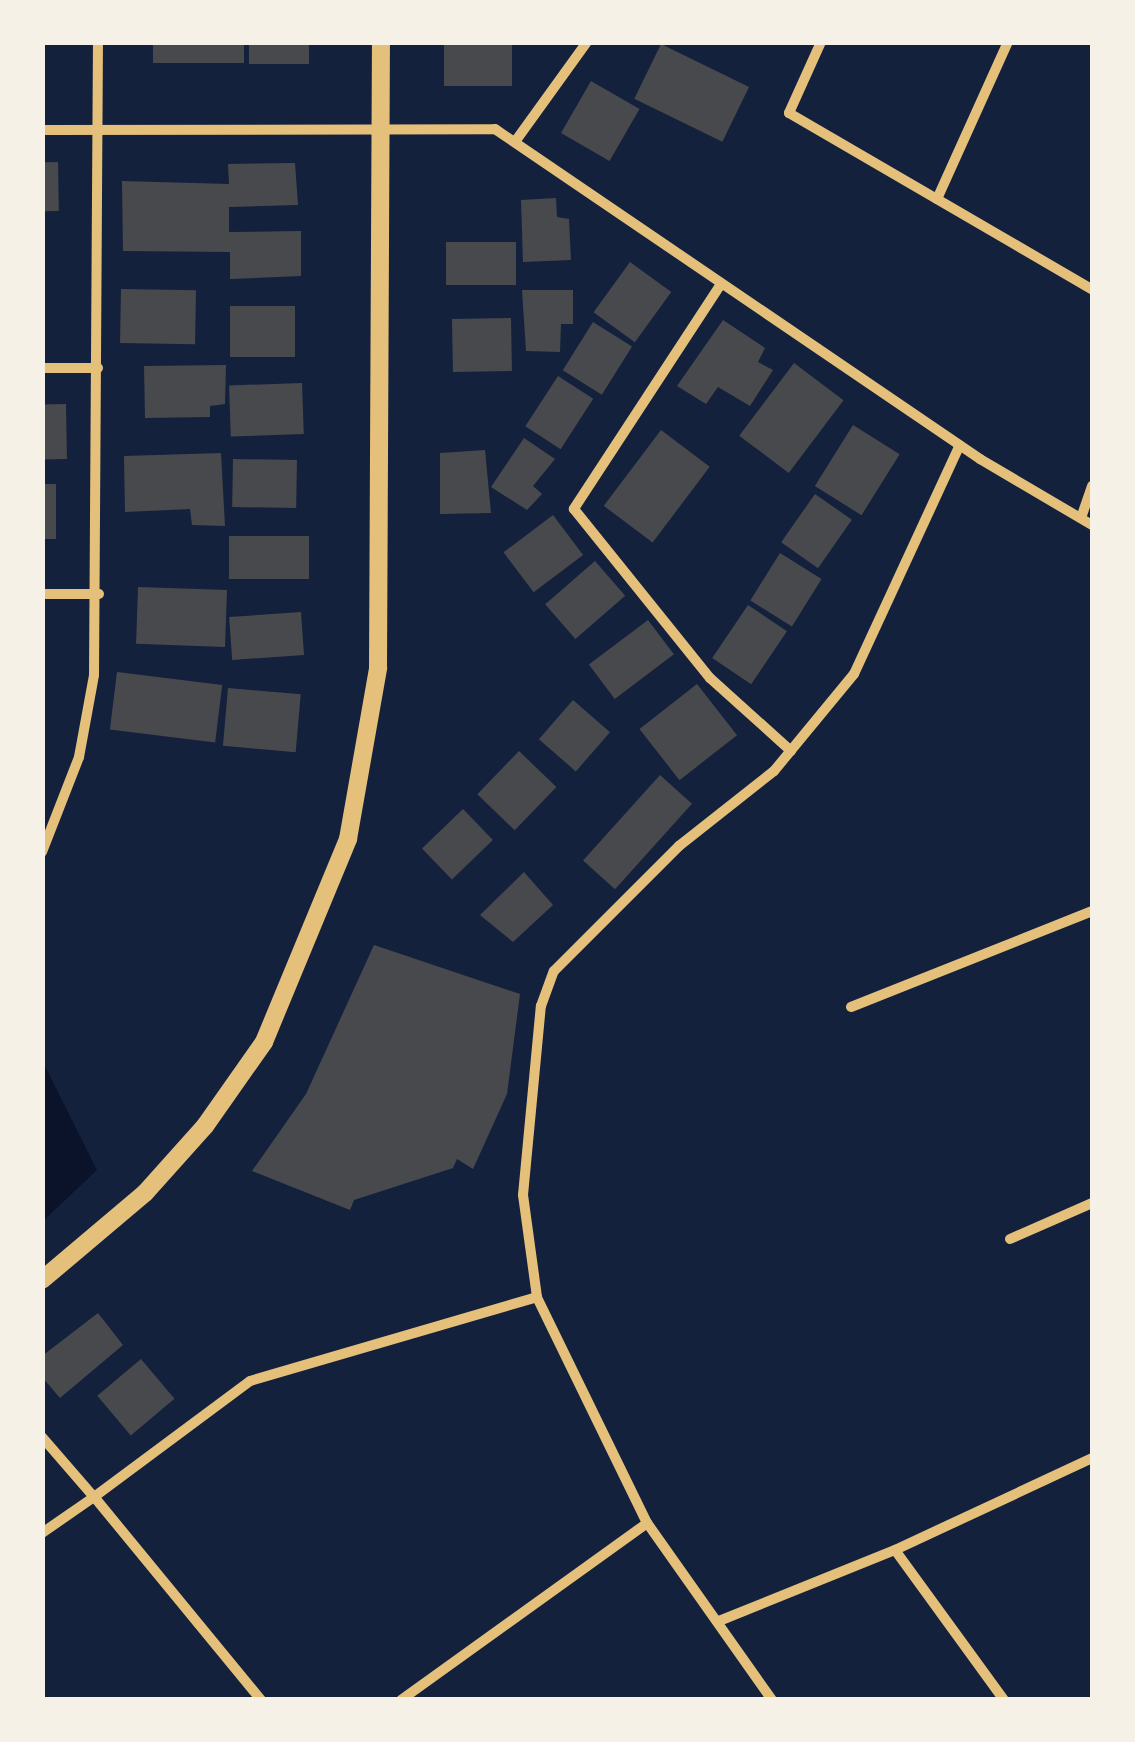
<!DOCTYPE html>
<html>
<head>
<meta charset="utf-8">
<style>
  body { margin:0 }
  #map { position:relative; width:1135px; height:1742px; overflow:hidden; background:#14213d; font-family:Helvetica,sans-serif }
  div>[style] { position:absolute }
  .water>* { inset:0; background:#0b132b }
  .building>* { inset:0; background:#48494c; transform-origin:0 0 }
  .minor>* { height:10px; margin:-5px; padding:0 5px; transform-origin:5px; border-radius:5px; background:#e5c07b }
  .tertiary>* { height:18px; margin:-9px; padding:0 9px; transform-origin:9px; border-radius:9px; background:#e5c07b }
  span { translate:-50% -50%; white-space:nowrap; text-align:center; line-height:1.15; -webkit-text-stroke:10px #f6f1e7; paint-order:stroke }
  .frame { position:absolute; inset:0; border:45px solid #f6f1e7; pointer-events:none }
</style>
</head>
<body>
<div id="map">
  <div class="water">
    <i style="clip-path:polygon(42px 1060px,97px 1170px,43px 1221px,42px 1221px)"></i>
  </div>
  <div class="building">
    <i style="left:153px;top:42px;width:91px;height:21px"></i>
    <i style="left:249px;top:42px;width:60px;height:22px"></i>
    <i style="left:444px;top:42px;width:68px;height:44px"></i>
    <i style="left:661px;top:44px;width:98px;height:61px;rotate:26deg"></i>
    <i style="left:591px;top:81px;width:56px;height:60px;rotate:30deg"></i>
    <i style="left:58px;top:162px;width:49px;height:16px;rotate:89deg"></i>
    <i style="clip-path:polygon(295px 163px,298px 205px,229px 207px,229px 232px,301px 231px,301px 276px,230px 279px,230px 252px,123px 251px,122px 181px,229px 184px,228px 164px)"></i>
    <i style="clip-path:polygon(556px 198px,557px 217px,569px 219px,571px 260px,523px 262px,521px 200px)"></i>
    <i style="left:516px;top:242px;width:43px;height:70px;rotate:90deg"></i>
    <i style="left:630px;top:262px;width:51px;height:62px;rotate:36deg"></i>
    <i style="left:121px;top:289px;width:75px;height:54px;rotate:1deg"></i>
    <i style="clip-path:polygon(522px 290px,573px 290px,573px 324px,561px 324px,560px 352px,526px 351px)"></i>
    <i style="left:295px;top:306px;width:51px;height:65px;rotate:90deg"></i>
    <i style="left:511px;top:318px;width:53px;height:59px;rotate:89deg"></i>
    <i style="clip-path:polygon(723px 320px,765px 348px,758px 362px,773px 370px,750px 406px,718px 387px,706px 404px,677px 386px)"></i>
    <i style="left:593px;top:322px;width:46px;height:57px;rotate:32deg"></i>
    <i style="left:794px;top:363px;width:62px;height:91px;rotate:37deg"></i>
    <i style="clip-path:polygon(226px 365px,225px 404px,210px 406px,210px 417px,145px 418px,144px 366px)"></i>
    <i style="left:558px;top:376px;width:42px;height:60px;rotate:33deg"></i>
    <i style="left:302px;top:383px;width:51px;height:73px;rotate:88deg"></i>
    <i style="left:66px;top:404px;width:55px;height:24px;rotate:89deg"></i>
    <i style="left:853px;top:425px;width:55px;height:72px;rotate:32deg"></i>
    <i style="left:661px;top:430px;width:61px;height:95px;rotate:37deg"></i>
    <i style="clip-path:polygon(524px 438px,555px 459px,533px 486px,542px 494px,527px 510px,491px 487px)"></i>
    <i style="clip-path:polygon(485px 450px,491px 513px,440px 514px,440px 453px)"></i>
    <i style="clip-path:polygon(221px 453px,225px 526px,192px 525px,190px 509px,125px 512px,124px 456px)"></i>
    <i style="left:233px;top:459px;width:64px;height:48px;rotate:1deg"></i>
    <i style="left:42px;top:484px;width:14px;height:55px"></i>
    <i style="left:815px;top:494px;width:45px;height:59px;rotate:35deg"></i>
    <i style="left:553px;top:515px;width:50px;height:62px;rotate:53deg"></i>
    <i style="left:309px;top:536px;width:43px;height:80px;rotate:90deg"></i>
    <i style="left:780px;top:553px;width:49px;height:56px;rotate:32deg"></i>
    <i style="left:595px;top:561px;width:46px;height:66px;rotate:49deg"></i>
    <i style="left:227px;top:590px;width:57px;height:89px;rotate:92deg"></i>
    <i style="left:748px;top:605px;width:47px;height:64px;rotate:34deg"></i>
    <i style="left:301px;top:612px;width:43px;height:72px;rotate:86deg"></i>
    <i style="left:648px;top:620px;width:43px;height:74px;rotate:53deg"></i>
    <i style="left:117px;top:672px;width:106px;height:58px;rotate:7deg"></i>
    <i style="left:697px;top:684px;width:65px;height:73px;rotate:52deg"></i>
    <i style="left:228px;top:688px;width:73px;height:58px;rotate:5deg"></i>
    <i style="left:573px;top:700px;width:49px;height:52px;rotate:41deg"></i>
    <i style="left:519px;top:751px;width:52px;height:60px;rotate:44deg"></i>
    <i style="left:660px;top:775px;width:43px;height:115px;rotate:42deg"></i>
    <i style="left:463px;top:809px;width:43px;height:57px;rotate:46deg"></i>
    <i style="clip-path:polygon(524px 872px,553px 905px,513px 942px,480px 915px)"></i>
    <i style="clip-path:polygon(374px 945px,520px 994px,507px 1094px,473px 1169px,457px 1159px,453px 1168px,354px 1200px,350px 1210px,252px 1171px,306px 1094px)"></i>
    <i style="clip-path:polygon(98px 1313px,123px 1345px,60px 1398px,42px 1377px,42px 1356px)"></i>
    <i style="left:141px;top:1359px;width:52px;height:57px;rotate:50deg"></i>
  </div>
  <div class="minor">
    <i style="left:821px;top:42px;width:78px;rotate:114.3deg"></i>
    <i style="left:789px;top:113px;width:350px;rotate:30.2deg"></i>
    <i style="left:42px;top:130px;width:453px;rotate:-0.1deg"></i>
    <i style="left:495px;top:129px;width:587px;rotate:34.23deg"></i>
    <i style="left:980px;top:459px;width:130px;rotate:30.5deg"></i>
    <i style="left:517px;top:139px;width:120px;rotate:-54.2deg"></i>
    <i style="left:937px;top:199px;width:172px;rotate:-65.7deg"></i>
    <i style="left:721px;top:284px;width:269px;rotate:123.2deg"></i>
    <i style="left:574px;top:509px;width:217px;rotate:51.2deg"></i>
    <i style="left:710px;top:678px;width:109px;rotate:42deg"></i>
    <i style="left:42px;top:368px;width:56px"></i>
    <i style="left:1081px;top:518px;width:34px;rotate:-71deg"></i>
    <i style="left:42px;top:594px;width:57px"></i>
    <i style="left:42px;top:852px;width:102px;rotate:-68.7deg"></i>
    <i style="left:79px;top:757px;width:83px;rotate:-79.6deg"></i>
    <i style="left:94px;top:675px;width:633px;rotate:-89.64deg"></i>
    <i style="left:851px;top:1007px;width:259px;rotate:-21.7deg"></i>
    <i style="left:1010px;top:1239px;width:90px;rotate:-23.7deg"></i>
    <i style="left:42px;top:1437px;width:79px;rotate:49.1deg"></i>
    <i style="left:94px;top:1497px;width:63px;rotate:145.3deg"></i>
    <i style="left:719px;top:1621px;width:190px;rotate:-22deg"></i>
    <i style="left:261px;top:1700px;width:263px;rotate:-129.4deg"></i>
    <i style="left:94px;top:1497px;width:194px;rotate:-36.6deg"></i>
    <i style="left:250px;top:1381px;width:299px;rotate:-16.3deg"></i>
    <i style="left:401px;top:1700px;width:303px;rotate:-35.7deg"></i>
    <i style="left:772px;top:1700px;width:217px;rotate:-125.2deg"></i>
    <i style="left:647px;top:1523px;width:251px;rotate:-116deg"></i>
    <i style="left:537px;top:1297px;width:103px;rotate:-97.8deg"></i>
    <i style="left:523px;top:1195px;width:190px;rotate:-84.6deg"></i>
    <i style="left:541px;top:1006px;width:37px;rotate:-70deg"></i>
    <i style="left:554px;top:971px;width:177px;rotate:-45deg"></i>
    <i style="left:679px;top:846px;width:121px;rotate:-38.3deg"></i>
    <i style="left:774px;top:771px;width:126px;rotate:-50.5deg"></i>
    <i style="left:854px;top:674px;width:252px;rotate:-65.2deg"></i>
    <i style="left:1004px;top:1700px;width:185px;rotate:-126deg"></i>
    <i style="left:895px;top:1550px;width:217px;rotate:-25deg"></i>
  </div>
  <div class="tertiary">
    <i style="left:42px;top:1280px;width:135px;rotate:-40.2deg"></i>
    <i style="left:145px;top:1193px;width:90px;rotate:-48.2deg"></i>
    <i style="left:205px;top:1126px;width:103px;rotate:-54.9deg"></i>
    <i style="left:264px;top:1042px;width:220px;rotate:-67.5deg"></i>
    <i style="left:348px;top:839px;width:174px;rotate:-80deg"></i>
    <i style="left:378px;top:668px;width:626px;rotate:-89.73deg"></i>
  </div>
  <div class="frame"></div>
</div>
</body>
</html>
